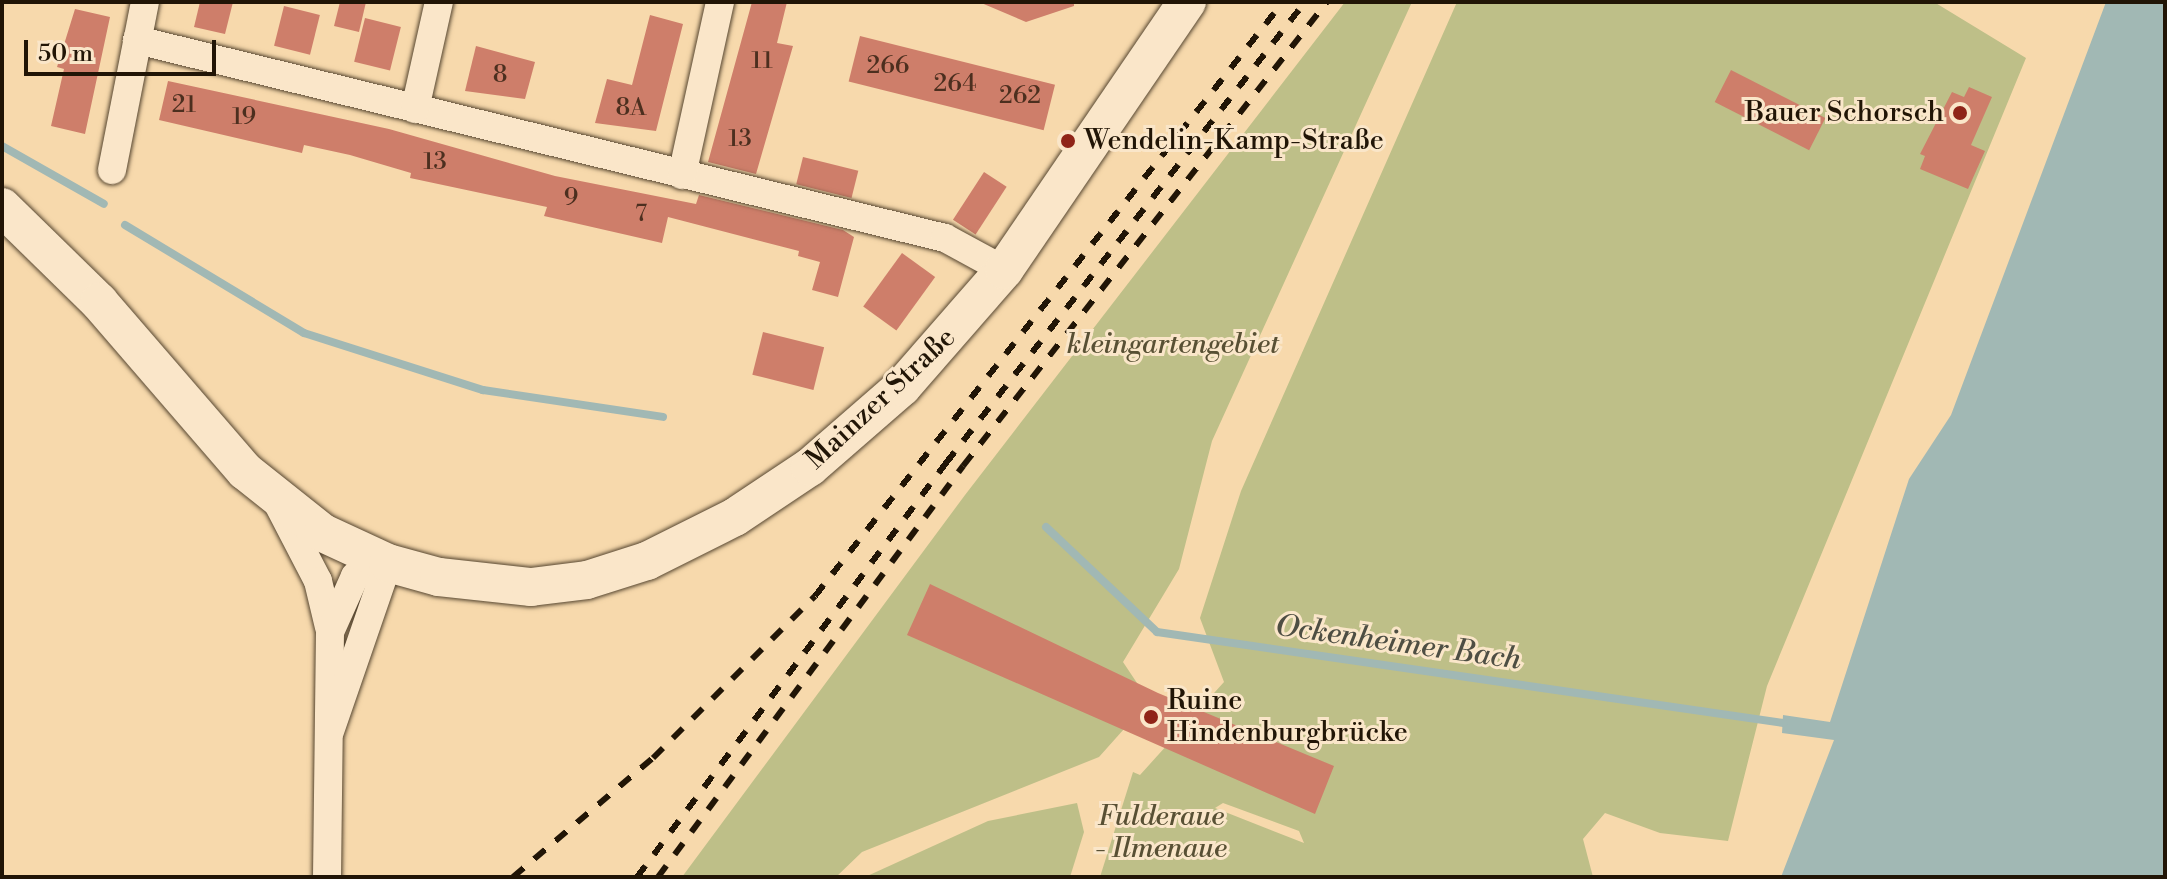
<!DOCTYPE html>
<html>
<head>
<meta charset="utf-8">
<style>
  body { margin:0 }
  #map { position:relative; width:2167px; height:879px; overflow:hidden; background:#f7d9ac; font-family:"Libre Bodoni",serif }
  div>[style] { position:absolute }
  .green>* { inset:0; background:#bebf88 }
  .water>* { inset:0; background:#a1b8b4 }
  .stream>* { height:8px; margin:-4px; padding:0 4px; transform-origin:4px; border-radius:4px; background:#a1b8b4 }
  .building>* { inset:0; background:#ce7e6a; transform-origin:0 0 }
  .roads { filter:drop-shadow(0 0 2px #564630) drop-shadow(0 0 2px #564630) }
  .street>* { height:28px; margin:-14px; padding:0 14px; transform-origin:14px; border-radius:14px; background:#fae6c9 }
  .secondary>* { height:38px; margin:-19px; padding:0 19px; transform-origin:19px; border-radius:19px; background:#fae6c9 }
  .rail>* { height:6px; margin-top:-3px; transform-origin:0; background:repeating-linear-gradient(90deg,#211506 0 14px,transparent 0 28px) }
  .dots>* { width:22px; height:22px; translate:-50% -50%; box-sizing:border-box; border:4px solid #fae6c9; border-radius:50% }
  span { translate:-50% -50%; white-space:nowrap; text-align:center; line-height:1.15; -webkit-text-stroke:6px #fae6c9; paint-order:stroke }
  .number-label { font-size:24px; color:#4c2f1f }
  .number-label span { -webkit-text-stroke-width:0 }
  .poi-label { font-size:28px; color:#211506 }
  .right { translate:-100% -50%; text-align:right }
  .left { translate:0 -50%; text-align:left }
  .park-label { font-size:28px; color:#585034; font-style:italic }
  .street-label { font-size:28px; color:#211506 }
  .water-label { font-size:30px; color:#4e4e43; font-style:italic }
  .frame { position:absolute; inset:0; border:4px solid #211506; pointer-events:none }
  .scale { position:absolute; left:24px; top:40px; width:192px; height:36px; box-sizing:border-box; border:4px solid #211506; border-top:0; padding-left:10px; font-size:24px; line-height:28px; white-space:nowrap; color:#211506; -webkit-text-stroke:6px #fae6c9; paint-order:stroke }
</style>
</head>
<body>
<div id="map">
  <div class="green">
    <i style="clip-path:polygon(1345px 2px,1412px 2px,1212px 441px,1179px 569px,1123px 662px,1149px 701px,1099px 757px,862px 852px,836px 877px,682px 877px,965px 495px)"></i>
    <i style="clip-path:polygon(evenodd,1457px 2px,1934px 2px,2026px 58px,1767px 686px,1728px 841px,1660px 833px,1605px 813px,1583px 839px,1593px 877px,1100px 877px,1133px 772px,1140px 775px,1224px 682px,1200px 618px,1241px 491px,1457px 2px,1223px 803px,1299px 831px,1304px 843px,1215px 808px,1223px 803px)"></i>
    <i style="clip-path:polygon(1077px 803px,1084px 832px,1070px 877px,865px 877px,988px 821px)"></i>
  </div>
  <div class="water">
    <i style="clip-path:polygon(2106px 2px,2165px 2px,2165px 877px,1781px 877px,1834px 740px,1782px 733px,1783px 715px,1830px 722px,1909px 479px,1951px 415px)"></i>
  </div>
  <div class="stream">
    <i style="left:2px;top:146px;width:117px;rotate:29.6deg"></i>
    <i style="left:125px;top:225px;width:209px;rotate:31.1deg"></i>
    <i style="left:304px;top:333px;width:188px;rotate:17.7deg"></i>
    <i style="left:483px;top:390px;width:182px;rotate:8.5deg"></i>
    <i style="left:1046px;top:527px;width:153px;rotate:43.4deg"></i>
    <i style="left:1157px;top:632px;width:633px;rotate:8.27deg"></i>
  </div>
  <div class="building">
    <i style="clip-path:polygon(200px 2px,233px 2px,225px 34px,194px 27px)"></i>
    <i style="clip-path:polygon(340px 2px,366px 2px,359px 32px,334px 26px)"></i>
    <i style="clip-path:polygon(752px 2px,787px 2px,777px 43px,793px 46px,756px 174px,708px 162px)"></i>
    <i style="clip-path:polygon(979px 2px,1074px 2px,1074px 6px,1026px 22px)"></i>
    <i style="left:284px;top:6px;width:37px;height:41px;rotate:14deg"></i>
    <i style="clip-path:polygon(75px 9px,110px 17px,85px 134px,51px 126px,64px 69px,57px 67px)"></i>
    <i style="clip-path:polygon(650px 15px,683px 24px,656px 131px,595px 123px,607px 79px,632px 85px)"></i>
    <i style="left:365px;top:18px;width:37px;height:45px;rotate:14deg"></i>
    <i style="left:860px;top:36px;width:201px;height:47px;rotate:14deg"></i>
    <i style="clip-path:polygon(476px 46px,535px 62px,525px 99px,465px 91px)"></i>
    <i style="left:1731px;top:70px;width:106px;height:36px;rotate:27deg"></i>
    <i style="clip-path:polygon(168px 81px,389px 129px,555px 176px,696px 204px,699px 195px,843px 230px,854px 237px,838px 297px,812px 290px,820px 262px,798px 256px,799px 251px,668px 217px,662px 243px,544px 216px,547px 207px,410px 178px,411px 173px,350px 155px,304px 145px,302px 153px,159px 120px)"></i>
    <i style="clip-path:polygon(1969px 87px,1992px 97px,1971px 145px,1985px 151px,1968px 189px,1920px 169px,1925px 156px,1920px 154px,1952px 92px,1964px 97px)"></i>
    <i style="left:803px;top:157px;width:57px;height:28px;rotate:14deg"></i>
    <i style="left:984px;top:172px;width:27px;height:57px;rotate:33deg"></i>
    <i style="left:902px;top:253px;width:41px;height:66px;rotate:36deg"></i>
    <i style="left:763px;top:332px;width:63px;height:44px;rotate:14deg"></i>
    <i style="clip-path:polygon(930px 584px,1158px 693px,1334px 766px,1315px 814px,907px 635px)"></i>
  </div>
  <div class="roads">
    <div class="street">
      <i style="left:137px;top:40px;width:832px;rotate:13.77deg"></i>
      <i style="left:945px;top:238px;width:67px;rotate:28.5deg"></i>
      <i style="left:415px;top:109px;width:110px;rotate:-77.4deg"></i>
      <i style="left:112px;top:170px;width:171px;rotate:-78.9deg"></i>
      <i style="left:682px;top:175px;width:177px;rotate:-77.6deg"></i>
      <i style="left:276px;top:500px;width:91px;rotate:62.6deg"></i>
      <i style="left:318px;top:581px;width:47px;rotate:76.6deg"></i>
      <i style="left:327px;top:877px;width:245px;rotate:-89.3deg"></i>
      <i style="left:330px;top:632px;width:61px;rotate:-65.9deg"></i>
      <i style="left:355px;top:576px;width:35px;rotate:-22deg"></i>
      <i style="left:388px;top:563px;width:178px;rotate:109deg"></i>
    </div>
    <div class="secondary">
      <i style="left:2px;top:207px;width:136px;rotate:44.4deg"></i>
      <i style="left:99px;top:302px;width:223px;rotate:49.2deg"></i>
      <i style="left:245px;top:471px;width:100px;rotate:38.5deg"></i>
      <i style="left:323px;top:533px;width:72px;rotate:24.8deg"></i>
      <i style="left:388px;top:563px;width:53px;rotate:15.4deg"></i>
      <i style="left:439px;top:577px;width:93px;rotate:6.2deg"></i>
      <i style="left:531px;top:587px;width:56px;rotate:-7.1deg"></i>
      <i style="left:587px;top:580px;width:63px;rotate:-17.6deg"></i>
      <i style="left:647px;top:561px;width:98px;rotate:-26.6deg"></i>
      <i style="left:735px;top:517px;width:90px;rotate:-33.7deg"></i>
      <i style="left:810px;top:467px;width:122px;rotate:-41deg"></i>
      <i style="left:902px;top:387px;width:155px;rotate:-48.9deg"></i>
      <i style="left:1004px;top:270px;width:325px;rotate:-55.7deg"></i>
    </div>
  </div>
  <div class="rail">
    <i style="left:513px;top:877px;width:184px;rotate:-40.4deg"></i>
    <i style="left:653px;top:758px;width:229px;rotate:-45deg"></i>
    <i style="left:815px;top:596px;width:756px;rotate:-51.77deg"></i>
    <i style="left:637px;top:877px;width:517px;rotate:-53.26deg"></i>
    <i style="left:946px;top:463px;width:584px;rotate:-52.09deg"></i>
    <i style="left:658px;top:877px;width:512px;rotate:-53.42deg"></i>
    <i style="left:963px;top:466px;width:590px;rotate:-51.89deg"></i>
  </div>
  <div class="dots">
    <i style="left:1960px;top:113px;background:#8f2418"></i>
    <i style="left:1068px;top:141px;background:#8f2418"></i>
    <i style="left:1151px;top:717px;background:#8f2418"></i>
  </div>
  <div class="number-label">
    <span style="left:762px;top:62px">11</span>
    <span style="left:888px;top:67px">266</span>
    <span style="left:500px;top:76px">8</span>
    <span style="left:955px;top:85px">264</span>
    <span style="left:1020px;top:97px">262</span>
    <span style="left:184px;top:106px">21</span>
    <span style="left:631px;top:109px">8A</span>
    <span style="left:244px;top:118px">19</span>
    <span style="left:740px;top:140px">13</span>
    <span style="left:435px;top:163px">13</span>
    <span style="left:571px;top:199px">9</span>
    <span style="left:641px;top:215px">7</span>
  </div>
  <div class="poi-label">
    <span class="right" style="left:1944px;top:113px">Bauer Schorsch</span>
    <span class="left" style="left:1084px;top:141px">Wendelin-Kamp-Straße</span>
    <span class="left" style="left:1167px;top:717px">Ruine<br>Hindenburgbrücke</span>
  </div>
  <div class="park-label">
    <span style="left:1173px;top:345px">kleingartengebiet</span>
    <span style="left:1161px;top:833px">Fulderaue<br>- Ilmenaue</span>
  </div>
  <div class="street-label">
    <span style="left:881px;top:399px;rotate:-43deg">Mainzer Straße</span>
  </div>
  <div class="water-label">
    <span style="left:1398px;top:643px;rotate:8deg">Ockenheimer Bach</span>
  </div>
  <div class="frame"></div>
  <div class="scale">50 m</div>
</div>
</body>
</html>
